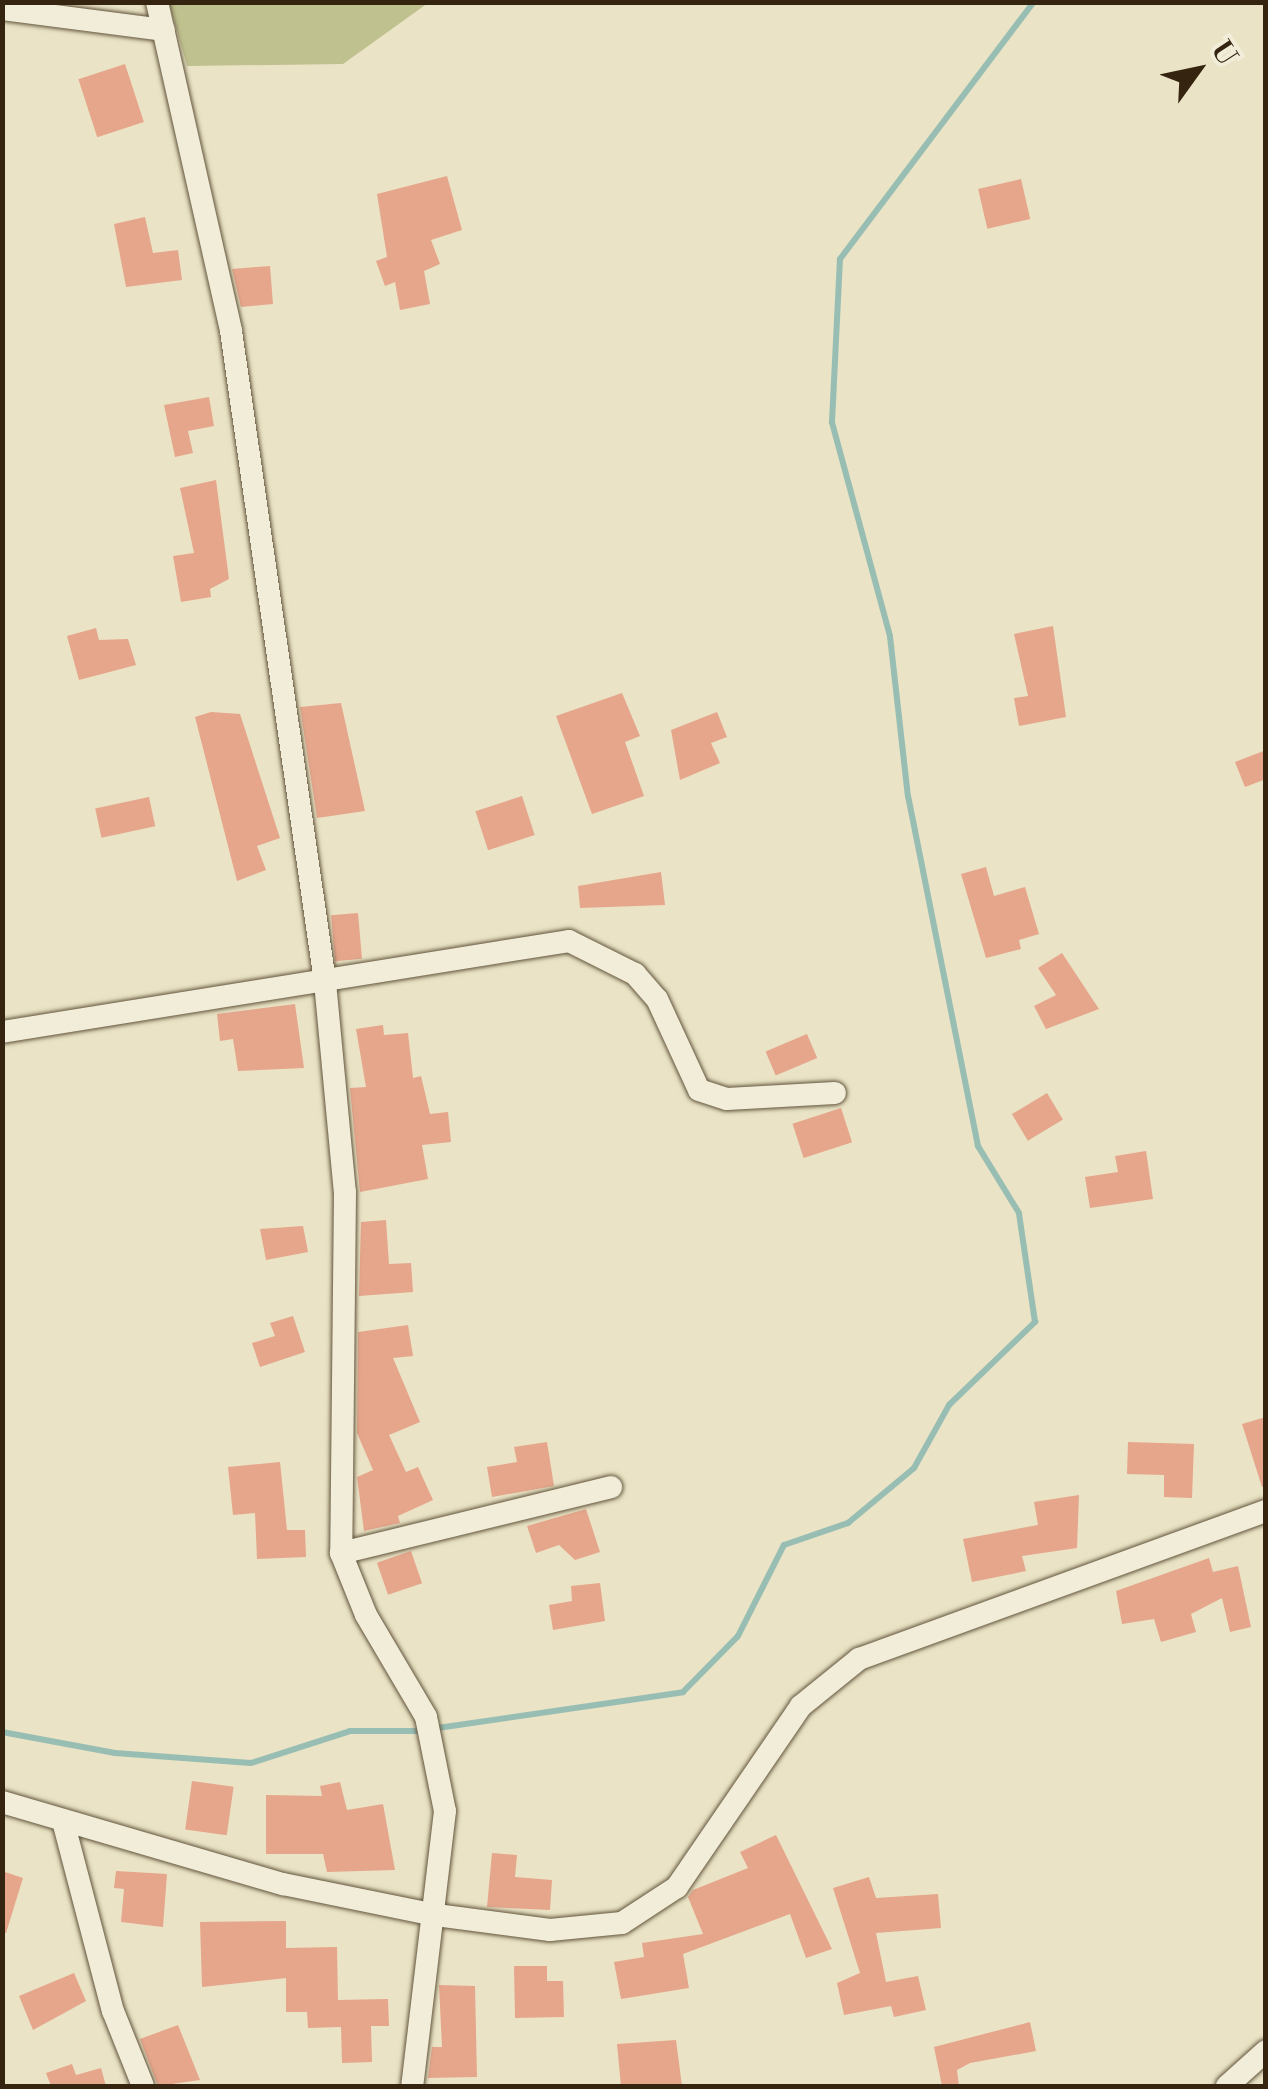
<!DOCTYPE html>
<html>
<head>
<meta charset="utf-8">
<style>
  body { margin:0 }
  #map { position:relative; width:1268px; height:2089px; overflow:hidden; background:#eae3c5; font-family:"Libre Bodoni",serif }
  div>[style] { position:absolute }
  .green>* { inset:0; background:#bfc18f }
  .stream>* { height:6px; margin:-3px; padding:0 3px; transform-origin:3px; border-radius:3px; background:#98beb4 }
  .building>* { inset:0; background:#e6a68c; transform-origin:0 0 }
  .roads { filter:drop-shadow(0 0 2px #62543c) drop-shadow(0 0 2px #62543c) }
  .minor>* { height:22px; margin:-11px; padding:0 11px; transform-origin:11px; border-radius:11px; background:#f1edd9 }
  span { translate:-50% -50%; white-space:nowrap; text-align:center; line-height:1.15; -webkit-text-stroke:8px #f1edd9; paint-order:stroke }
  .frame { position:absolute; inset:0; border:5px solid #35240f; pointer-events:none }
  .north { position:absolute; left:1148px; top:20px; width:100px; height:100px; -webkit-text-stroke:8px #f1edd9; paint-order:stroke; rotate:57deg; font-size:28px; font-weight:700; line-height:40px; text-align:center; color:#35240f }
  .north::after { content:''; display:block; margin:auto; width:35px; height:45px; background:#35240f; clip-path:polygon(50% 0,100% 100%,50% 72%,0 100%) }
</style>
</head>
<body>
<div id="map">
  <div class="green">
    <i style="clip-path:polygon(169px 3px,169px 2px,428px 3px,343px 64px,187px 66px)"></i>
  </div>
  <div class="stream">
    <i style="left:2px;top:1732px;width:115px;rotate:10.5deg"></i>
    <i style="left:115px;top:1753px;width:136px;rotate:4.2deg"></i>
    <i style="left:251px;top:1763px;width:104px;rotate:-17.9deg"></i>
    <i style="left:350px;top:1731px;width:67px"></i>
    <i style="left:417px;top:1731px;width:269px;rotate:-8.3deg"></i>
    <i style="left:683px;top:1692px;width:78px;rotate:-45.5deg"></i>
    <i style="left:738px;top:1636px;width:102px;rotate:-63.2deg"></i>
    <i style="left:784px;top:1545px;width:68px;rotate:-19deg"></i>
    <i style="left:848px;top:1523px;width:86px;rotate:-39.8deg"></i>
    <i style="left:914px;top:1468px;width:72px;rotate:-60.9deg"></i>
    <i style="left:949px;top:1405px;width:120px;rotate:-44deg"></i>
    <i style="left:1035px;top:1322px;width:110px;rotate:-98.4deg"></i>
    <i style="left:1019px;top:1213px;width:79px;rotate:-121.5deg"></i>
    <i style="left:978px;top:1146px;width:356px;rotate:-101.3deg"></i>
    <i style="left:908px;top:797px;width:162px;rotate:-96.4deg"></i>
    <i style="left:890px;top:636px;width:222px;rotate:-105.2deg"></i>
    <i style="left:832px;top:422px;width:163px;rotate:-87.2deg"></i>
    <i style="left:840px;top:259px;width:322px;rotate:-53deg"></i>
  </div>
  <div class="building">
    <i style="left:125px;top:64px;width:61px;height:49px;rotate:72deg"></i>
    <i style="clip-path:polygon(447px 176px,462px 230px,431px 240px,440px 264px,424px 271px,430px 304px,400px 310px,395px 282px,385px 286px,376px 261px,387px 257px,377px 194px)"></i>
    <i style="left:1021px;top:179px;width:41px;height:44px;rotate:77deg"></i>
    <i style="clip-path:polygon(145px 217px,153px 253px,178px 250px,182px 280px,126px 287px,114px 224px)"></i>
    <i style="clip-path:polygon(270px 266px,273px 304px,241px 307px,232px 269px)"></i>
    <i style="clip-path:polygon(209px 397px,214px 426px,188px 431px,193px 453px,175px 457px,164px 405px)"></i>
    <i style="clip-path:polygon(216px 480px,229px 579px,210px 589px,211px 597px,181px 602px,173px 556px,194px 553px,180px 488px)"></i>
    <i style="clip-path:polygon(1053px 626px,1066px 717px,1019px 726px,1014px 698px,1028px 696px,1014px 634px)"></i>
    <i style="clip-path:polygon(96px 628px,99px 640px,128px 639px,136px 665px,79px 680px,67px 636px)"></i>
    <i style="clip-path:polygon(622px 693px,640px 736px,625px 742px,644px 796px,592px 814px,556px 716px)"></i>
    <i style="clip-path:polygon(341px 703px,365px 811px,317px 818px,300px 707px)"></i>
    <i style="clip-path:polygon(211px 712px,240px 714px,280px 838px,257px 846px,266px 870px,237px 881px,195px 717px)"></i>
    <i style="clip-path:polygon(717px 712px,727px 737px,711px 743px,720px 763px,680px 780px,671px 730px)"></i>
    <i style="clip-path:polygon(1266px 750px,1266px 779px,1245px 787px,1235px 762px)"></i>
    <i style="left:522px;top:796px;width:41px;height:49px;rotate:72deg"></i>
    <i style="left:149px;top:797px;width:30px;height:55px;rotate:78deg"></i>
    <i style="clip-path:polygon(986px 867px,994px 896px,1025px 887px,1039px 934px,1019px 940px,1021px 949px,986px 958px,961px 874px)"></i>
    <i style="clip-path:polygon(661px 872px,665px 905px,580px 908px,578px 886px)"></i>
    <i style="left:358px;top:913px;width:46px;height:27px;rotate:85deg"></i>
    <i style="clip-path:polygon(1062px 953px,1099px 1009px,1046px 1029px,1034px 1006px,1056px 995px,1038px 968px)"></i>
    <i style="clip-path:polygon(295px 1004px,304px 1068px,238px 1071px,233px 1039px,220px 1041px,217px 1014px)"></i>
    <i style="clip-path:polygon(383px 1025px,384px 1035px,408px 1033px,413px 1078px,421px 1076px,430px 1114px,448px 1112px,451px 1142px,422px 1145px,428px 1179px,360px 1192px,350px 1088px,366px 1087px,356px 1029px)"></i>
    <i style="left:807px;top:1034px;width:26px;height:45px;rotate:67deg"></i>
    <i style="left:1047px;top:1093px;width:31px;height:41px;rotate:59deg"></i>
    <i style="left:841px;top:1108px;width:36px;height:51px;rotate:72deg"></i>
    <i style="clip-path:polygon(1146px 1151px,1153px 1199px,1090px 1208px,1085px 1177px,1118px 1172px,1115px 1156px)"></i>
    <i style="clip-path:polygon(386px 1220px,389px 1264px,411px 1263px,413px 1292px,359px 1296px,361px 1222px)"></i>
    <i style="clip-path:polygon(303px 1226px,308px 1252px,266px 1260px,260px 1229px)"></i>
    <i style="clip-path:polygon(293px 1316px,305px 1352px,260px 1367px,252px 1343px,275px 1336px,270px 1323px)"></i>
    <i style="clip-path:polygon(408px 1325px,413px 1356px,393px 1358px,420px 1422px,389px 1435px,406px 1472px,418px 1467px,433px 1500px,398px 1516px,400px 1523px,364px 1531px,357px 1477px,373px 1470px,357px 1433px,358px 1332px)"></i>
    <i style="clip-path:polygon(1266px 1417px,1266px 1486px,1262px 1487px,1242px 1424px)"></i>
    <i style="clip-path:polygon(547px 1442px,554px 1486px,492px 1497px,487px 1467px,517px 1462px,514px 1447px)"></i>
    <i style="clip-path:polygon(1128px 1442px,1194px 1444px,1192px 1498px,1164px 1497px,1164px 1475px,1127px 1474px)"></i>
    <i style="clip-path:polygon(280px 1462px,287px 1530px,305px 1530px,306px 1557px,257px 1559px,255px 1513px,233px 1515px,228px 1467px)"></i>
    <i style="clip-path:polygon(1079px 1495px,1077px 1548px,1022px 1556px,1026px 1571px,972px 1582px,963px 1539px,1038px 1525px,1034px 1502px)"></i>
    <i style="clip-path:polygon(586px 1509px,600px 1552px,575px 1560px,559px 1545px,536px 1553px,527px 1526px)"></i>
    <i style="left:411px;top:1551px;width:34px;height:36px;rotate:71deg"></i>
    <i style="clip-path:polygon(1209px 1558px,1213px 1572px,1238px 1566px,1251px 1627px,1230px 1632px,1222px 1598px,1191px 1614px,1196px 1632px,1161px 1642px,1154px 1619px,1122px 1624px,1116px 1591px)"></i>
    <i style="clip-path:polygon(600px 1583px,605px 1621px,553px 1630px,549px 1605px,572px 1601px,571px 1586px)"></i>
    <i style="left:192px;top:1781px;width:42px;height:49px;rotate:8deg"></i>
    <i style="clip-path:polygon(340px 1782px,347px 1810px,383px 1804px,395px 1870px,327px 1872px,323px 1854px,266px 1854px,266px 1795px,322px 1796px,320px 1786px)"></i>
    <i style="clip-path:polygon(776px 1835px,832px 1949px,806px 1958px,790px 1914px,683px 1954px,689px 1988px,621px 1999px,614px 1962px,644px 1957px,642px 1943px,703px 1934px,688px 1897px,693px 1890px,748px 1868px,740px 1852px)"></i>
    <i style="clip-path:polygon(492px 1853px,517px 1855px,515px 1877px,552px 1880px,550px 1910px,487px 1907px)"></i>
    <i style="clip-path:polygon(2px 1871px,23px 1878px,6px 1933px,2px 1933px)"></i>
    <i style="clip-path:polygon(116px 1871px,167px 1874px,163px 1927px,121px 1922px,124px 1889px,114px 1888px)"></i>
    <i style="clip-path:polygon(869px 1877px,876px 1898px,938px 1894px,941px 1928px,876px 1933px,886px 1982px,918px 1976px,926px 2010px,894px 2017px,891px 2006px,844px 2015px,837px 1983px,860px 1973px,833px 1888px)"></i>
    <i style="clip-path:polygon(286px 1921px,286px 1948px,337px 1947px,338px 2000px,388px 1999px,389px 2026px,371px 2026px,372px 2062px,342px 2063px,341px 2027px,308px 2028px,307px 2012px,286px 2012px,286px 1978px,202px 1987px,200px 1922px)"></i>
    <i style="clip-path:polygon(514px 1966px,547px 1966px,547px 1981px,563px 1981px,564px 2017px,515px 2018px)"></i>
    <i style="clip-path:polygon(74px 1973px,86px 2001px,33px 2030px,19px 1996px)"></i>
    <i style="clip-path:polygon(439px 1985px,475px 1986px,477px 2077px,428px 2078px,432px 2047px,442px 2047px)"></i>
    <i style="clip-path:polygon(1030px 2022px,1036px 2051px,970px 2063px,957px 2070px,959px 2086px,942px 2086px,934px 2047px)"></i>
    <i style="clip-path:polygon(178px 2025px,200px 2080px,158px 2086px,140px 2039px)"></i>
    <i style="clip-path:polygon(676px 2040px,682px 2086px,621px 2086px,617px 2044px)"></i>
    <i style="clip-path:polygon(72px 2064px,76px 2075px,101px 2068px,106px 2086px,51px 2086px,46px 2073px)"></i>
  </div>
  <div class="roads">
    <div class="minor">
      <i style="left:157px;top:2px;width:337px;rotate:77.3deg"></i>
      <i style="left:231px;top:331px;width:658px;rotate:81.78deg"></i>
      <i style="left:325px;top:982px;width:211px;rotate:84.6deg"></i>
      <i style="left:345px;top:1192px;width:361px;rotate:90.6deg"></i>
      <i style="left:341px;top:1553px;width:67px;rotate:68deg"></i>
      <i style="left:366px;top:1615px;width:118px;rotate:59.5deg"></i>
      <i style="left:426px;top:1717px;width:96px;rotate:78.6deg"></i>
      <i style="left:445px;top:1811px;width:277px;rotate:96.8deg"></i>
      <i style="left:2px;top:9px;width:163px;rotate:7.4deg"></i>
      <i style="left:2px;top:1032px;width:574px;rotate:-9.12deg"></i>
      <i style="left:569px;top:941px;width:74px;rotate:26.6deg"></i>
      <i style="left:635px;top:974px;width:33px;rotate:49deg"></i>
      <i style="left:657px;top:999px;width:100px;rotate:65.2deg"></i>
      <i style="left:699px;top:1090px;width:29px;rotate:18deg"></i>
      <i style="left:727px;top:1099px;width:108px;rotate:-3.2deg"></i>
      <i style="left:341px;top:1553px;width:278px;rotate:-13.7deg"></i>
      <i style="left:2px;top:1802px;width:293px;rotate:16.3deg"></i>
      <i style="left:283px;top:1884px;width:156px;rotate:11.5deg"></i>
      <i style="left:436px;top:1915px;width:115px;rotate:7.5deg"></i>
      <i style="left:550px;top:1930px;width:72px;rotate:-5.6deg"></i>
      <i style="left:622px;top:1923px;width:66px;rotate:-33.2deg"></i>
      <i style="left:677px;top:1887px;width:219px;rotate:-55.6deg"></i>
      <i style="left:801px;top:1706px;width:75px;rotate:-39deg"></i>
      <i style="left:859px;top:1659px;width:433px;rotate:-20deg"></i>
      <i style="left:63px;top:1821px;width:196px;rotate:75.3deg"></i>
      <i style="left:113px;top:2011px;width:81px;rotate:68.2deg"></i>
      <i style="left:1227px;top:2086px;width:52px;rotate:-41.9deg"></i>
    </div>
  </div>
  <div class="frame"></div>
  <div class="north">U</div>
</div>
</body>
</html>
